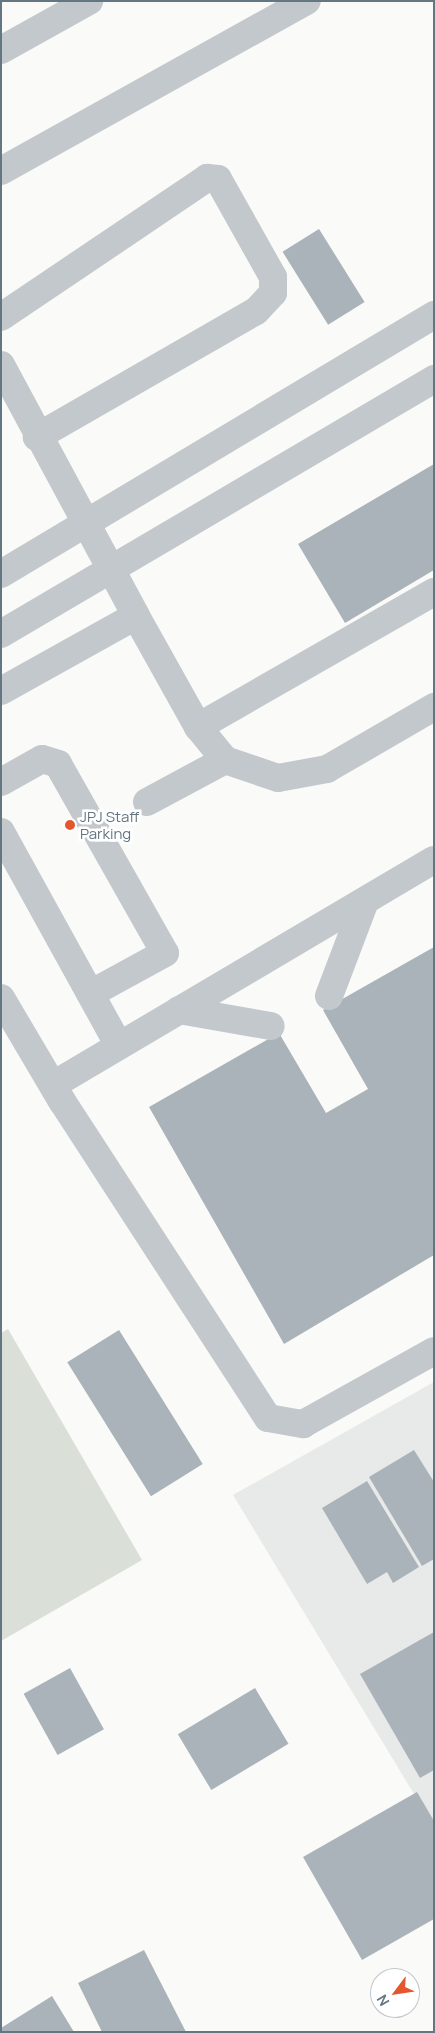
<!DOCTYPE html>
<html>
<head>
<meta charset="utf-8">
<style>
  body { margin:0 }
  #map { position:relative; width:435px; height:2033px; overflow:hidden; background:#fafaf8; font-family:Manrope,sans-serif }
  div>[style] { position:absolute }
  .built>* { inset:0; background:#e8e9e9 }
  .green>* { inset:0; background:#dadfd7 }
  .building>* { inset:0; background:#aab3b9; transform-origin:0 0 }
  .minor>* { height:28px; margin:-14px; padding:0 14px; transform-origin:14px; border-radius:14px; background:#c3c8cc }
  .dots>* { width:14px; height:14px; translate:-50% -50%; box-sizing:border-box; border:2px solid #fff; border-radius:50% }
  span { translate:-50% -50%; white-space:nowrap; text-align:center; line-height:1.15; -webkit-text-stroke:5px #fff; paint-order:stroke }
  .poi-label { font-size:15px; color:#657683 }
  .left { translate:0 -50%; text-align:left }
  .frame { position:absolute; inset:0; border:2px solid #657683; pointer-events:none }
  .north { position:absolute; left:370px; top:1968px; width:50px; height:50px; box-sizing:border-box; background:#fff; border:1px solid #c1c8cd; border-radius:50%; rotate:239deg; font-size:14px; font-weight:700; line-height:20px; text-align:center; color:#657683 }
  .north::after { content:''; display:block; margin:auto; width:18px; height:22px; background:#e4572e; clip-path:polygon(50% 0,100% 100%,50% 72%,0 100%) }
</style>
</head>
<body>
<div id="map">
  <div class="built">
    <i style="clip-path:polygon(434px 1382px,434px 1827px,233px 1495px)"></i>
  </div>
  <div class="green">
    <i style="clip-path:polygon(8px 1329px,142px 1560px,1px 1641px,1px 1333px)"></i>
  </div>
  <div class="building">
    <i style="left:319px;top:229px;width:86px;height:43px;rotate:58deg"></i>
    <i style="clip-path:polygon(434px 464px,434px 570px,345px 623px,298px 544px)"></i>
    <i style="clip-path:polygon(434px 947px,434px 1255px,284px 1344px,149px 1107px,279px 1033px,326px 1113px,368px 1089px,323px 1010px)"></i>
    <i style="left:119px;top:1330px;width:158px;height:61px;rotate:58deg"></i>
    <i style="clip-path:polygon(414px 1450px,434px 1482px,434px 1559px,422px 1566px,369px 1477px)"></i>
    <i style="clip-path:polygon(367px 1481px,419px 1567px,393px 1583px,387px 1572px,367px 1584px,322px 1508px)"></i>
    <i style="clip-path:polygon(434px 1632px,434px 1770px,420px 1778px,360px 1674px)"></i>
    <i style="left:70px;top:1668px;width:70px;height:53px;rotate:61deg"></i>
    <i style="left:255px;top:1688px;width:65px;height:90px;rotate:59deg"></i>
    <i style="clip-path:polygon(417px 1792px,434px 1821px,434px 1919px,362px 1960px,303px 1857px)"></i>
    <i style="clip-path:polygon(144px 1950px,186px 2032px,102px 2032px,78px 1983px)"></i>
    <i style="clip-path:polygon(52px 1996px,74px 2032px,1px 2032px,1px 2028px)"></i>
  </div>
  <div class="minor">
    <i style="left:1px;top:50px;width:101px;rotate:-29.1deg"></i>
    <i style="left:1px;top:171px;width:350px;rotate:-29.1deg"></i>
    <i style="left:1px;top:317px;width:249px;rotate:-34deg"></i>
    <i style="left:207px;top:178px;width:11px;rotate:5deg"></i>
    <i style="left:218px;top:179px;width:112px;rotate:60.7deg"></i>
    <i style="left:273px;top:277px;width:16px;rotate:90deg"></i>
    <i style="left:273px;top:293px;width:25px;rotate:133deg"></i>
    <i style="left:256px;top:311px;width:253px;rotate:150.1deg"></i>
    <i style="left:1px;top:365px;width:285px;rotate:61.7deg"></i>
    <i style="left:1px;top:574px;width:505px;rotate:-30.89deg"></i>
    <i style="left:1px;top:634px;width:503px;rotate:-30.49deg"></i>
    <i style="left:1px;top:691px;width:154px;rotate:-29.1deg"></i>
    <i style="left:136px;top:616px;width:127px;rotate:60.8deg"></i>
    <i style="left:198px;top:727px;width:272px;rotate:-29.8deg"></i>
    <i style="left:198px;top:727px;width:43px;rotate:50.7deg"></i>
    <i style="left:225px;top:760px;width:56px;rotate:18.8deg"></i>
    <i style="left:278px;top:778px;width:50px;rotate:-10.4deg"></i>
    <i style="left:327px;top:769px;width:124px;rotate:-30.1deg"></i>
    <i style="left:1px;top:782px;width:47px;rotate:-29.3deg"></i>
    <i style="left:42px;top:759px;width:17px;rotate:17deg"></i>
    <i style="left:58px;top:764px;width:217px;rotate:60.5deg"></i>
    <i style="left:165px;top:953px;width:85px;rotate:151.3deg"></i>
    <i style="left:147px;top:802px;width:89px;rotate:-28.3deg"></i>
    <i style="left:1px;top:832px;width:244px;rotate:61.1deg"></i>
    <i style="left:329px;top:996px;width:102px;rotate:-69.2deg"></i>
    <i style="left:1px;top:998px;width:120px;rotate:59.4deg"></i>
    <i style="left:62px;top:1101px;width:378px;rotate:57deg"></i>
    <i style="left:268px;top:1418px;width:36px;rotate:10deg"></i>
    <i style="left:303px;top:1424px;width:150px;rotate:-29.1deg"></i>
    <i style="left:179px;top:1010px;width:93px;rotate:9.9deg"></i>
    <i style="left:53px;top:1085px;width:442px;rotate:-30.6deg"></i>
  </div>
  <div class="dots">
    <i style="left:70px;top:825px;background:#e4572e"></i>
  </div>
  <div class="poi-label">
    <span class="left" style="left:80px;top:825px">JPJ Staff<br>Parking</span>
  </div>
  <div class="frame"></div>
  <div class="north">N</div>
</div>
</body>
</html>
